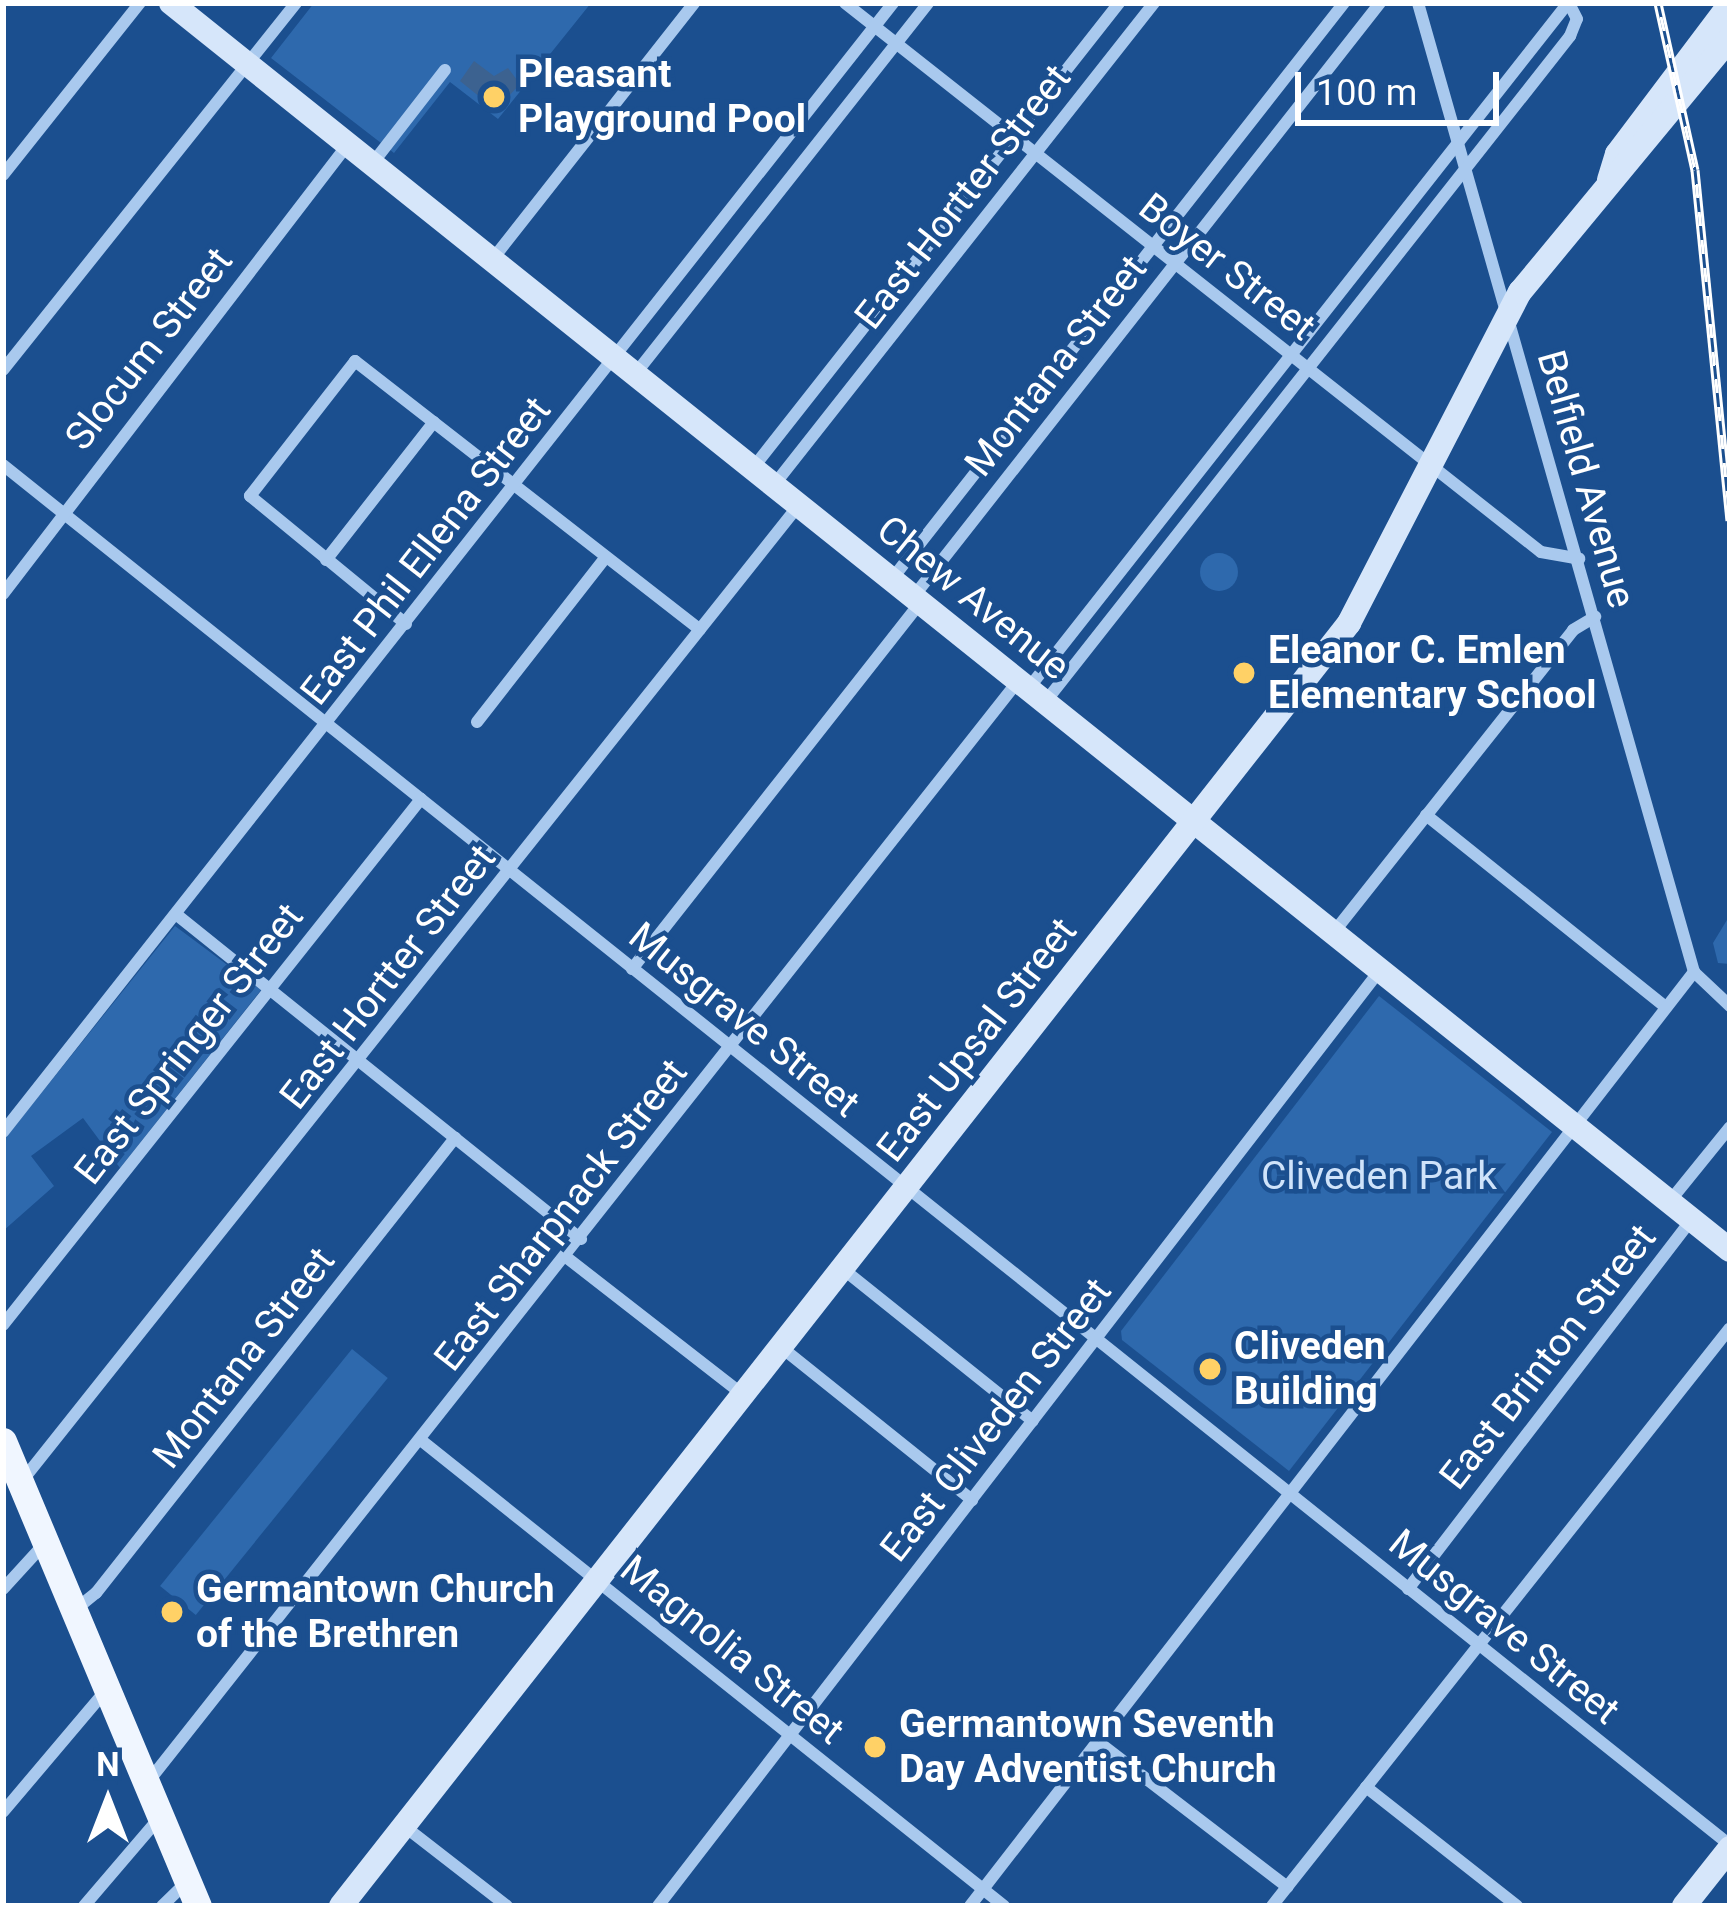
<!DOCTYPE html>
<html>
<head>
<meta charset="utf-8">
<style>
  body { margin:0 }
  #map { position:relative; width:1733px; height:1909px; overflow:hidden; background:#1b4f8f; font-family:Roboto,sans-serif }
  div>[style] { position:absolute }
  .green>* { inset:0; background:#2e69ad; transform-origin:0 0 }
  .round { border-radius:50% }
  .water>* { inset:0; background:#3c6290 }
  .street>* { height:12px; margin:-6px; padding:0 6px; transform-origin:6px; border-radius:6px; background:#a9c9ee }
  .secondary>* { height:24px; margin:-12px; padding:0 12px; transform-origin:12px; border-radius:12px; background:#d6e6fa }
  .primary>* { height:27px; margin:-13.5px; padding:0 13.5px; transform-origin:13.5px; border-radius:13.5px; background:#f0f6ff }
  .rail>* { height:9px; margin-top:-4.5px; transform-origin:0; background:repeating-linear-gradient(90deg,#1b4f8f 0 14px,#fff 0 28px); box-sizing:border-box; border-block:3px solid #fff }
  .dots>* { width:33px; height:33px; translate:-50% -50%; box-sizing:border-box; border:6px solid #1b4f8f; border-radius:50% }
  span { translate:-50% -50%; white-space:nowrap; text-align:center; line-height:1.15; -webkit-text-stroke:9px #1b4f8f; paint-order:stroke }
  .poi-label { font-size:39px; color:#fff; font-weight:700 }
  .left { translate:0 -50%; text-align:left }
  .street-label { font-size:39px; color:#fff }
  .park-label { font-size:39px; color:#cfe3fa }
  .frame { position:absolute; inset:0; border:6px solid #fff; pointer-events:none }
  .north { position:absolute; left:48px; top:1741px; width:120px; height:120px; -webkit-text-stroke:9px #1b4f8f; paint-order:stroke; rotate:0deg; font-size:33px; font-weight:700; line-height:48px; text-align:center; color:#fff }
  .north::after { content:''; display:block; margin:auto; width:42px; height:54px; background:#fff; clip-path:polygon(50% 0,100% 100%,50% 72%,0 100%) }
  .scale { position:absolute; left:1295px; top:72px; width:204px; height:54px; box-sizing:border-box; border:6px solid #fff; border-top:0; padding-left:15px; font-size:36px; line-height:42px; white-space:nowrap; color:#fff; -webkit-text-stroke:9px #1b4f8f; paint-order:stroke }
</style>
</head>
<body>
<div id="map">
  <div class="green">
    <i style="clip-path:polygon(314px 3px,591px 3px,498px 119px,450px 82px,394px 153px,271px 58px)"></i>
    <i class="round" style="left:1200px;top:553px;width:38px;height:38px"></i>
    <i style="clip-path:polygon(1730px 915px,1730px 964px,1718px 963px,1713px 943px)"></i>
    <i style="clip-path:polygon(175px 926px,261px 990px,120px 1168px,83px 1118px,31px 1156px,54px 1186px,3px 1231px,3px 1141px)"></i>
    <i style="clip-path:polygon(1379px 996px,1552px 1132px,1289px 1471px,1122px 1340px,1121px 1331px)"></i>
    <i style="left:352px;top:1349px;width:46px;height:305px;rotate:39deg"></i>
  </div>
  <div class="water">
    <i style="clip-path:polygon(474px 61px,494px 76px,508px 68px,520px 84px,496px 110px,460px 81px)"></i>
  </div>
  <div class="street">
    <i style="left:845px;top:3px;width:886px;rotate:38.27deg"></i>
    <i style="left:1541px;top:552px;width:39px;rotate:10deg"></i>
    <i style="left:1418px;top:3px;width:1008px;rotate:74.1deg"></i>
    <i style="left:372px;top:164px;width:119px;rotate:-52.2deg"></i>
    <i style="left:3px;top:175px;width:220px;rotate:-51.5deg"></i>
    <i style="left:492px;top:260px;width:327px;rotate:-51.8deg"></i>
    <i style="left:3px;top:370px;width:470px;rotate:-51.4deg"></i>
    <i style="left:636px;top:373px;width:471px;rotate:-51.7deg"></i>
    <i style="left:3px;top:465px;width:2211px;rotate:38.63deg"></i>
    <i style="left:753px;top:468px;width:592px;rotate:-51.79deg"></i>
    <i style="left:774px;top:485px;width:614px;rotate:-51.75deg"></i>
    <i style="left:326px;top:560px;width:175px;rotate:-52deg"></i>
    <i style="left:892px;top:579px;width:732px;rotate:-51.88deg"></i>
    <i style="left:3px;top:594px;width:567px;rotate:-52.52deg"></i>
    <i style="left:914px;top:596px;width:754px;rotate:-51.84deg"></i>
    <i style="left:406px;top:624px;width:202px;rotate:-140.6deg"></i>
    <i style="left:250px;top:496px;width:171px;rotate:-52.1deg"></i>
    <i style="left:355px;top:361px;width:437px;rotate:37.9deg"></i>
    <i style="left:1028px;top:689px;width:873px;rotate:-51.79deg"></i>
    <i style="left:1046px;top:701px;width:847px;rotate:-51.76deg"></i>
    <i style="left:1570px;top:36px;width:18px;rotate:-68deg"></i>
    <i style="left:1577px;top:19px;width:18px;rotate:-117deg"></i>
    <i style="left:477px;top:722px;width:209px;rotate:-52deg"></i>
    <i style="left:1426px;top:815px;width:307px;rotate:38.7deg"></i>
    <i style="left:177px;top:915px;width:518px;rotate:38.73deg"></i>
    <i style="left:1334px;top:932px;width:385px;rotate:-51.6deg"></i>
    <i style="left:1573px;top:630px;width:26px;rotate:-31deg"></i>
    <i style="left:632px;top:969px;width:466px;rotate:-51.8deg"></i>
    <i style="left:1694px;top:972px;width:50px;rotate:43.4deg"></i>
    <i style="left:3px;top:1132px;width:1438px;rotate:-51.75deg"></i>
    <i style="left:1670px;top:1201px;width:95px;rotate:-51deg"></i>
    <i style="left:566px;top:1257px;width:224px;rotate:37.9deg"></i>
    <i style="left:843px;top:1269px;width:243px;rotate:38.7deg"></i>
    <i style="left:3px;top:1325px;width:672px;rotate:-51.53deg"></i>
    <i style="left:781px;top:1347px;width:245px;rotate:38.7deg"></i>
    <i style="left:422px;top:1441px;width:745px;rotate:38.62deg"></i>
    <i style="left:22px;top:1481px;width:1248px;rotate:-51.48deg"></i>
    <i style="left:3px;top:1589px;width:62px;rotate:-47.6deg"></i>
    <i style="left:1408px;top:1589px;width:465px;rotate:-52.5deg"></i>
    <i style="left:76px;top:1609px;width:26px;rotate:-39deg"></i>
    <i style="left:96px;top:1593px;width:580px;rotate:-51.73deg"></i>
    <i style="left:1097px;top:1741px;width:240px;rotate:37.5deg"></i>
    <i style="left:148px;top:1782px;width:1403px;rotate:-51.68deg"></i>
    <i style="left:1366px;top:1787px;width:192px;rotate:38.2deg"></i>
    <i style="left:3px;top:1812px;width:161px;rotate:-49.8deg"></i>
    <i style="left:404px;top:1826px;width:130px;rotate:37.8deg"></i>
    <i style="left:84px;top:1906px;width:117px;rotate:-49.5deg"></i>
    <i style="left:162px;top:1906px;width:35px;rotate:-44deg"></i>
    <i style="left:658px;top:1906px;width:1182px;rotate:-52.35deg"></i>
    <i style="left:970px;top:1906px;width:1182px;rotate:-52.22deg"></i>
    <i style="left:1272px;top:1906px;width:737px;rotate:-51.61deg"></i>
  </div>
  <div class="secondary">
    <i style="left:171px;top:3px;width:1996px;rotate:38.66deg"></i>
    <i style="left:1609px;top:180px;width:27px;rotate:-73deg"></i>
    <i style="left:1617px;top:154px;width:188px;rotate:-53deg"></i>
    <i style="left:341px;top:1906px;width:1632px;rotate:-51.84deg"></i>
    <i style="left:1349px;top:623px;width:373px;rotate:-62.7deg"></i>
    <i style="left:1520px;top:292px;width:330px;rotate:-50.4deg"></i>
    <i style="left:1684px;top:1906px;width:74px;rotate:-51.6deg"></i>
  </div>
  <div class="primary">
    <i style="left:3px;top:1441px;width:504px;rotate:67.25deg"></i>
  </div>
  <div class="rail">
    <i style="left:1658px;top:3px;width:171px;rotate:77.5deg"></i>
    <i style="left:1695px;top:170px;width:352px;rotate:84.3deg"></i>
  </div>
  <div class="dots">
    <i style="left:494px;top:97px;background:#ffd166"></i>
    <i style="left:1244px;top:673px;background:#ffd166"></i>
    <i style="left:1210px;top:1369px;background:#ffd166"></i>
    <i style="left:172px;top:1612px;background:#ffd166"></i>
    <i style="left:875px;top:1747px;background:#ffd166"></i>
  </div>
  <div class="poi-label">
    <span class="left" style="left:518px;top:97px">Pleasant<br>Playground Pool</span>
    <span class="left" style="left:1268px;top:673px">Eleanor C. Emlen<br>Elementary School</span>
    <span class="left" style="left:1234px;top:1369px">Cliveden<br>Building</span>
    <span class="left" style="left:196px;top:1612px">Germantown Church<br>of the Brethren</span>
    <span class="left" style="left:899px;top:1747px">Germantown Seventh<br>Day Adventist Church</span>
  </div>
  <div class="street-label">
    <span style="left:963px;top:197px;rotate:-52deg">East Hortter Street</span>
    <span style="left:1227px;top:267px;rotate:38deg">Boyer Street</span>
    <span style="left:149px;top:349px;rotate:-52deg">Slocum Street</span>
    <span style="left:1056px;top:366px;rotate:-52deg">Montana Street</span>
    <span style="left:1586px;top:479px;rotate:74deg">Belfield Avenue</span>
    <span style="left:426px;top:551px;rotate:-52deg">East Phil Ellena Street</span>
    <span style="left:973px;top:598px;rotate:39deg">Chew Avenue</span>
    <span style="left:388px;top:977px;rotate:-52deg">East Hortter Street</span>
    <span style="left:744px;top:1020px;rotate:39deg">Musgrave Street</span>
    <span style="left:977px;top:1040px;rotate:-52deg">East Upsal Street</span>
    <span style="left:189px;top:1044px;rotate:-52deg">East Springer Street</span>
    <span style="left:561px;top:1215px;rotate:-52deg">East Sharpnack Street</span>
    <span style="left:1548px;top:1357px;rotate:-52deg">East Brinton Street</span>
    <span style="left:244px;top:1358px;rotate:-52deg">Montana Street</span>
    <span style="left:996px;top:1420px;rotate:-52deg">East Cliveden Street</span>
    <span style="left:1504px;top:1627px;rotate:39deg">Musgrave Street</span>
    <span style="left:732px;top:1650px;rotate:39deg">Magnolia Street</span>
  </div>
  <div class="park-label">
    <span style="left:1379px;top:1176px">Cliveden Park</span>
  </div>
  <div class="frame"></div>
  <div class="north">N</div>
  <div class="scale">100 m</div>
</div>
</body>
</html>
